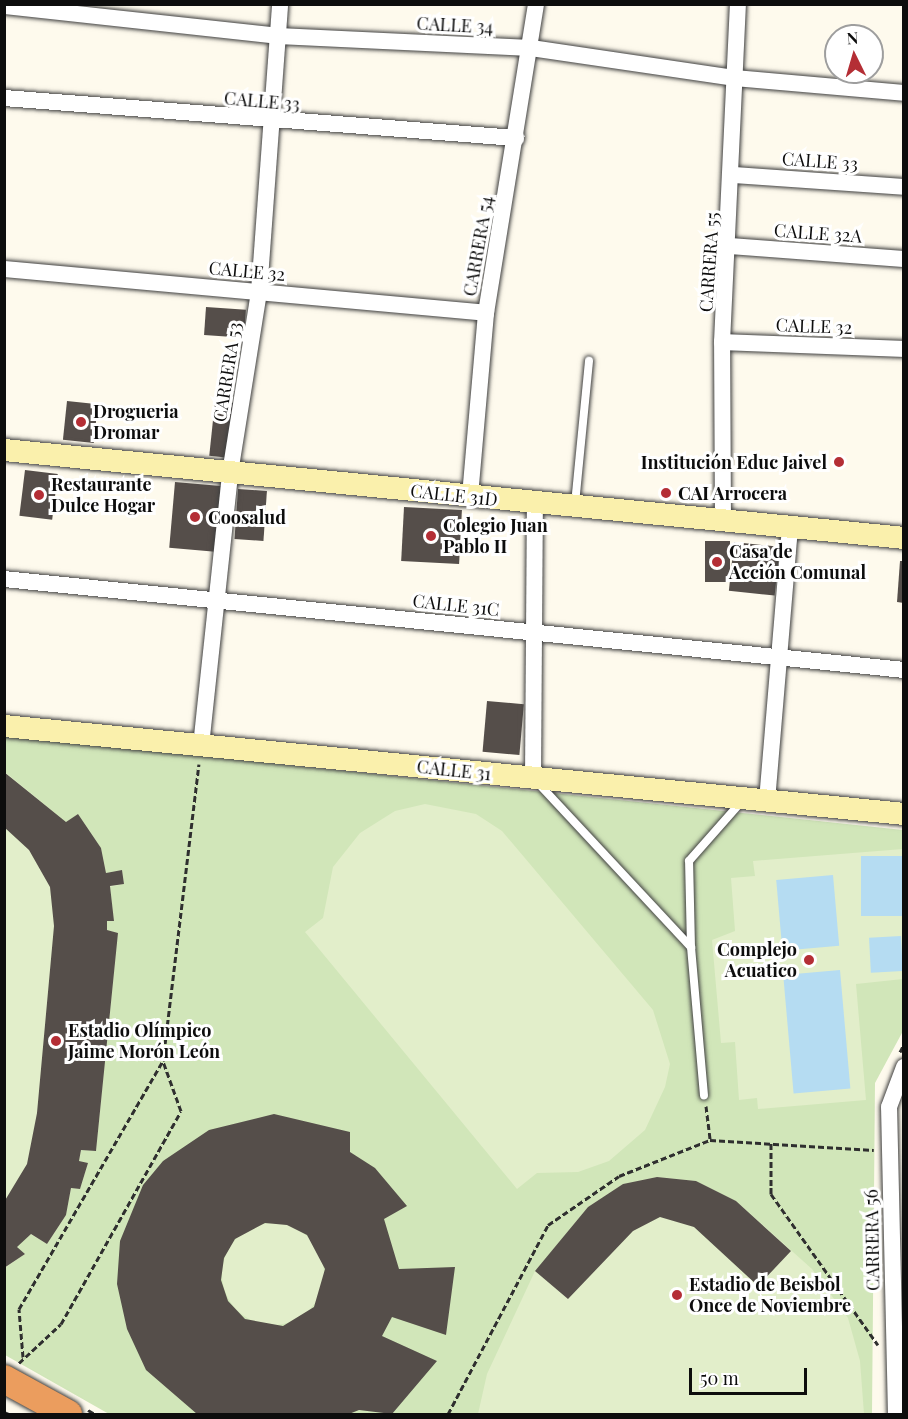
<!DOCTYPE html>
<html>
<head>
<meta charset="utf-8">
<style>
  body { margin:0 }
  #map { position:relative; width:908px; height:1419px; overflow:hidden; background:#fefaed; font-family:"Playfair Display",serif }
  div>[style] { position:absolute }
  .green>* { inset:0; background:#d1e6b9 }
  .pitch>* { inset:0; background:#e2eeca }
  .round { border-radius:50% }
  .water>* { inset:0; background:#b5dcf2; transform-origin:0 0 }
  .building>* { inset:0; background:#554e4a; transform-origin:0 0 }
  .path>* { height:3px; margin-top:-1.5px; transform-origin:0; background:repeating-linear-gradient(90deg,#2f2f2f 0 6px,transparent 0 9px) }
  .roads { filter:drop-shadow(0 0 2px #404040) drop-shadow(0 0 2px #404040) }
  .lane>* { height:8px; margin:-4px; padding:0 4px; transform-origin:4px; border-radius:4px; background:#fff }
  .street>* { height:16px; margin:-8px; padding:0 8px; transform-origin:8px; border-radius:8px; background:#fff }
  .secondary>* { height:22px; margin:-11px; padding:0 11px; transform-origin:11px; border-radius:11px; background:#faf0ac }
  .highway>* { height:28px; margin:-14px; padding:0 14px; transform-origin:14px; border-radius:14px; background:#eb9d5e }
  .dots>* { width:16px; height:16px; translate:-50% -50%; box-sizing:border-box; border:3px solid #fff; border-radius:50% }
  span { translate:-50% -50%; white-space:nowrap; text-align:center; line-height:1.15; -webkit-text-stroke:6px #fff; paint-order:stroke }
  .street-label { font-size:18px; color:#0d0d0d }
  .poi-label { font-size:18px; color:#0d0d0d; font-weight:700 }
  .left { translate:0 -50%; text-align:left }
  .right { translate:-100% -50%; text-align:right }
  .frame { position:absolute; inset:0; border:6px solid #0d0d0d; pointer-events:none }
  .north { position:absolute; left:824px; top:24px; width:60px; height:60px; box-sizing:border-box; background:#fff; border:2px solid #9e9e9e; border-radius:50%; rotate:355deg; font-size:16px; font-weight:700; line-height:24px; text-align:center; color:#0d0d0d }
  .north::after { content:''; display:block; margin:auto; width:21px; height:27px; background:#b42e35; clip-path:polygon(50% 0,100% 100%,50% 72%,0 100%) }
  .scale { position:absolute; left:689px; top:1368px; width:118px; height:27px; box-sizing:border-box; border:3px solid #0d0d0d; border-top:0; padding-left:8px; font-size:18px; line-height:21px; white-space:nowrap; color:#0d0d0d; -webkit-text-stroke:4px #fff; paint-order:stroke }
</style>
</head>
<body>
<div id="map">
  <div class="green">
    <i style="clip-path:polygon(4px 735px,903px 830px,903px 1031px,875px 1083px,872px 1414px,109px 1414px,5px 1355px)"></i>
  </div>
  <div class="pitch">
    <i style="clip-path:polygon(5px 772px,66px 822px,78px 814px,101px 848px,106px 873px,122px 870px,124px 884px,110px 887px,114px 921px,107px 921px,107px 930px,118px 933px,96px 1151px,81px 1150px,79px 1161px,88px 1163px,80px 1189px,71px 1188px,66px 1215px,47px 1244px,30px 1234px,17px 1247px,25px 1254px,5px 1268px)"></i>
    <i style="clip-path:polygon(425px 804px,476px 814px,502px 831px,653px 1010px,670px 1064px,665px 1087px,645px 1130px,609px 1161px,578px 1172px,537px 1173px,517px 1189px,305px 932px,323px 918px,333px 867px,360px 833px,395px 811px)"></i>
    <i style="clip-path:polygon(903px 849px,903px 979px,856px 984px,866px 1100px,758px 1109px,757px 1098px,739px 1100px,735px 1042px,721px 1043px,712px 940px,735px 931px,731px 878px,755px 876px,753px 861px)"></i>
    <i style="clip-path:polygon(657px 1177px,696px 1181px,736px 1201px,812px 1269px,848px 1318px,860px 1361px,864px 1414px,478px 1414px,487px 1374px,535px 1271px,588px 1207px,623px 1184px)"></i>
    <i class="round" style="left:222px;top:1223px;width:102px;height:102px"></i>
  </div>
  <div class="water">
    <i style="left:903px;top:856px;width:60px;height:42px;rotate:90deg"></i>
    <i style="left:833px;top:875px;width:71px;height:57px;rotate:85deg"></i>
    <i style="left:901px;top:936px;width:35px;height:32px;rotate:87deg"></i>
    <i style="left:840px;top:970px;width:119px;height:57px;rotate:85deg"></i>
  </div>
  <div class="building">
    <i style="left:206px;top:307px;width:40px;height:28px;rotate:4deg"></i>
    <i style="left:67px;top:401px;width:31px;height:39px;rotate:6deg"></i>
    <i style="left:215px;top:401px;width:19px;height:55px;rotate:6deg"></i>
    <i style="left:25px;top:470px;width:33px;height:46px;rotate:7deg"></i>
    <i style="left:175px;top:482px;width:46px;height:66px;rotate:5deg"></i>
    <i style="left:238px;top:489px;width:29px;height:50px;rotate:4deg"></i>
    <i style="left:404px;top:507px;width:58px;height:54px;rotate:3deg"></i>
    <i style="left:705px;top:541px;width:25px;height:41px"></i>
    <i style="left:734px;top:542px;width:46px;height:49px;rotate:6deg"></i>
    <i style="clip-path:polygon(900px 561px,904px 561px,904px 603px,897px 602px)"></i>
    <i style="left:487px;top:701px;width:37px;height:51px;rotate:5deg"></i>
    <i style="clip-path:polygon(4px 772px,66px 822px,78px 814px,101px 848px,106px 873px,122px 870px,124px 884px,110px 886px,114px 921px,107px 921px,107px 930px,118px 933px,96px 1151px,81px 1150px,79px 1161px,88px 1163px,80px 1189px,71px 1188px,66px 1215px,47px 1244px,31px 1234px,17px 1247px,25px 1254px,4px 1268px,4px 1202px,27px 1164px,37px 1113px,54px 926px,50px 887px,29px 850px,4px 827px)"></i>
    <i style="clip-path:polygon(evenodd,274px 1114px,350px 1132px,350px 1152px,375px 1168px,407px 1206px,384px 1219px,399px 1269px,455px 1267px,446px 1335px,392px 1317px,382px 1336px,437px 1361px,392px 1414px,359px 1410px,349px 1414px,197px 1414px,146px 1370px,127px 1329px,117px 1284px,120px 1241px,143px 1185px,163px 1161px,209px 1130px,274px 1114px,265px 1223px,287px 1225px,307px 1235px,325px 1269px,314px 1307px,283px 1326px,245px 1319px,228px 1301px,221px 1280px,224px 1258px,235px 1239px,265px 1223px)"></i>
    <i style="clip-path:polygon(657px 1177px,696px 1181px,736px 1201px,791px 1251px,758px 1286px,694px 1227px,660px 1217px,633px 1231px,568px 1299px,535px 1271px,588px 1207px,623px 1184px)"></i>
  </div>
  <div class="path">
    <i style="left:900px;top:1052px;width:9px;rotate:-63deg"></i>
    <i style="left:706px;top:1106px;width:34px;rotate:83deg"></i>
    <i style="left:771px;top:1143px;width:51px;rotate:90deg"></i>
    <i style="left:771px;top:1194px;width:185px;rotate:54.7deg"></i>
    <i style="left:23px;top:1357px;width:48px;rotate:-94.8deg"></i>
    <i style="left:19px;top:1309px;width:287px;rotate:-59.9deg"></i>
    <i style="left:163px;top:1061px;width:299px;rotate:-83.1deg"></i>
    <i style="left:19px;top:1363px;width:57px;rotate:-42.9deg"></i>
    <i style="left:61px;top:1324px;width:244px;rotate:-60.6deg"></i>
    <i style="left:181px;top:1111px;width:53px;rotate:-109.8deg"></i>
    <i style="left:88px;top:1410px;width:8px;rotate:30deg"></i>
    <i style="left:4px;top:1412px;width:5px;rotate:22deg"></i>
    <i style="left:448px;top:1414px;width:214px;rotate:-62.1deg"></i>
    <i style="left:548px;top:1225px;width:86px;rotate:-34.6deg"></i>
    <i style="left:619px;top:1176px;width:98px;rotate:-21.6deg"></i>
    <i style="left:710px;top:1140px;width:164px;rotate:3.5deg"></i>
  </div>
  <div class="roads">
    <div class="lane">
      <i style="left:575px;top:504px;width:144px;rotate:-84.4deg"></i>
      <i style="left:537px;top:782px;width:226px;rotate:47deg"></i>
      <i style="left:691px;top:947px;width:149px;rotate:85deg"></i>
      <i style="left:691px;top:947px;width:86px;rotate:-91.3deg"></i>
      <i style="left:689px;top:861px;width:79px;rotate:-48.6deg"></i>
    </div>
    <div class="street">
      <i style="left:4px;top:6px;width:276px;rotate:6.2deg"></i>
      <i style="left:278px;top:36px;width:253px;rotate:2.7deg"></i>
      <i style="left:531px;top:48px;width:205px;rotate:8.4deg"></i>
      <i style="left:734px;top:78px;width:171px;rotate:5deg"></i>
      <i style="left:4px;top:98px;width:514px;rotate:4.47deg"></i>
      <i style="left:734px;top:175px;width:170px;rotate:4deg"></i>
      <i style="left:730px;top:246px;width:174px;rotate:4.3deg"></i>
      <i style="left:4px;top:269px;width:484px;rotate:5.2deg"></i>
      <i style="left:722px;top:342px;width:182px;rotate:2.2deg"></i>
      <i style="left:470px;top:496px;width:184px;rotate:-85deg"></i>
      <i style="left:486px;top:313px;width:313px;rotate:-80.8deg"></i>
      <i style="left:723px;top:521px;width:179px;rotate:-90.3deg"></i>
      <i style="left:722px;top:342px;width:338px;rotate:-87.3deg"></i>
      <i style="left:4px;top:579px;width:905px;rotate:5.77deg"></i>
      <i style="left:201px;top:746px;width:275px;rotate:-83.9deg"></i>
      <i style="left:230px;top:473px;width:183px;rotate:-80.9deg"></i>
      <i style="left:259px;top:292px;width:289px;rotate:-85.8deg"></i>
      <i style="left:533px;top:778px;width:275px;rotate:-89.6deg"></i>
      <i style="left:767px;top:801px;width:274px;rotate:-85.2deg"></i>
      <i style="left:896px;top:1414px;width:307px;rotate:-91.3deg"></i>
      <i style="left:889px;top:1107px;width:43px;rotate:-69.4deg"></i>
    </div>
    <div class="secondary">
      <i style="left:4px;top:450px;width:904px;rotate:5.58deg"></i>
      <i style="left:4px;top:726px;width:904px;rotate:5.58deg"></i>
    </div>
    <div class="highway">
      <i style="left:4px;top:1379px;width:73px;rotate:28.7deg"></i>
    </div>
  </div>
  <div class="dots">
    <i style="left:81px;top:422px;background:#b42e35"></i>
    <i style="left:839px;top:462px;background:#b42e35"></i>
    <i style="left:666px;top:493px;background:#b42e35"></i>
    <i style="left:39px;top:495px;background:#b42e35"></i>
    <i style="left:195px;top:517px;background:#b42e35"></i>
    <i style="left:431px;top:536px;background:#b42e35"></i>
    <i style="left:717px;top:562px;background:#b42e35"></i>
    <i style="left:809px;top:960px;background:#b42e35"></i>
    <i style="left:56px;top:1041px;background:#b42e35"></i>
    <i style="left:677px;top:1295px;background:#b42e35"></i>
  </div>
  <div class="street-label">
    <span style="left:455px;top:25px;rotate:3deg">CALLE 34</span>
    <span style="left:262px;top:101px;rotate:5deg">CALLE 33</span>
    <span style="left:820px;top:161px;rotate:4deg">CALLE 33</span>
    <span style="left:818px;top:233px;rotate:4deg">CALLE 32A</span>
    <span style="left:478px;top:246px;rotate:-80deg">CARRERA 54</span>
    <span style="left:709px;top:262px;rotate:-86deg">CARRERA 55</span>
    <span style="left:247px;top:271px;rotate:5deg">CALLE 32</span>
    <span style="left:814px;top:326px;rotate:2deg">CALLE 32</span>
    <span style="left:227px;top:372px;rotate:-81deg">CARRERA 53</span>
    <span style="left:454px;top:495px;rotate:6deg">CALLE 31D</span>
    <span style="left:456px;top:605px;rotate:6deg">CALLE 31C</span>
    <span style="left:454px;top:770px;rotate:6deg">CALLE 31</span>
    <span style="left:872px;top:1240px;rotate:-91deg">CARRERA 56</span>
  </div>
  <div class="poi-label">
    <span class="left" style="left:93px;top:422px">Drogueria<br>Dromar</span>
    <span class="right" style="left:827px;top:462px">Institución Educ Jaivel</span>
    <span class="left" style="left:51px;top:495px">Restaurante<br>Dulce Hogar</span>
    <span class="left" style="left:678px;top:493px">CAI Arrocera</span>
    <span class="left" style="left:208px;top:517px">Coosalud</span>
    <span class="left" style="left:443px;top:536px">Colegio Juan<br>Pablo II</span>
    <span class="left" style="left:729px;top:562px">Casa de<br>Acción Comunal</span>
    <span class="right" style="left:797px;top:960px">Complejo<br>Acuatico</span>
    <span class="left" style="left:68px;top:1041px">Estadio Olímpico<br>Jaime Morón León</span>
    <span class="left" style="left:689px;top:1295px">Estadio de Beisbol<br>Once de Noviembre</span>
  </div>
  <div class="frame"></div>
  <div class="north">N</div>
  <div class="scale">50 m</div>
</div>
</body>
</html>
